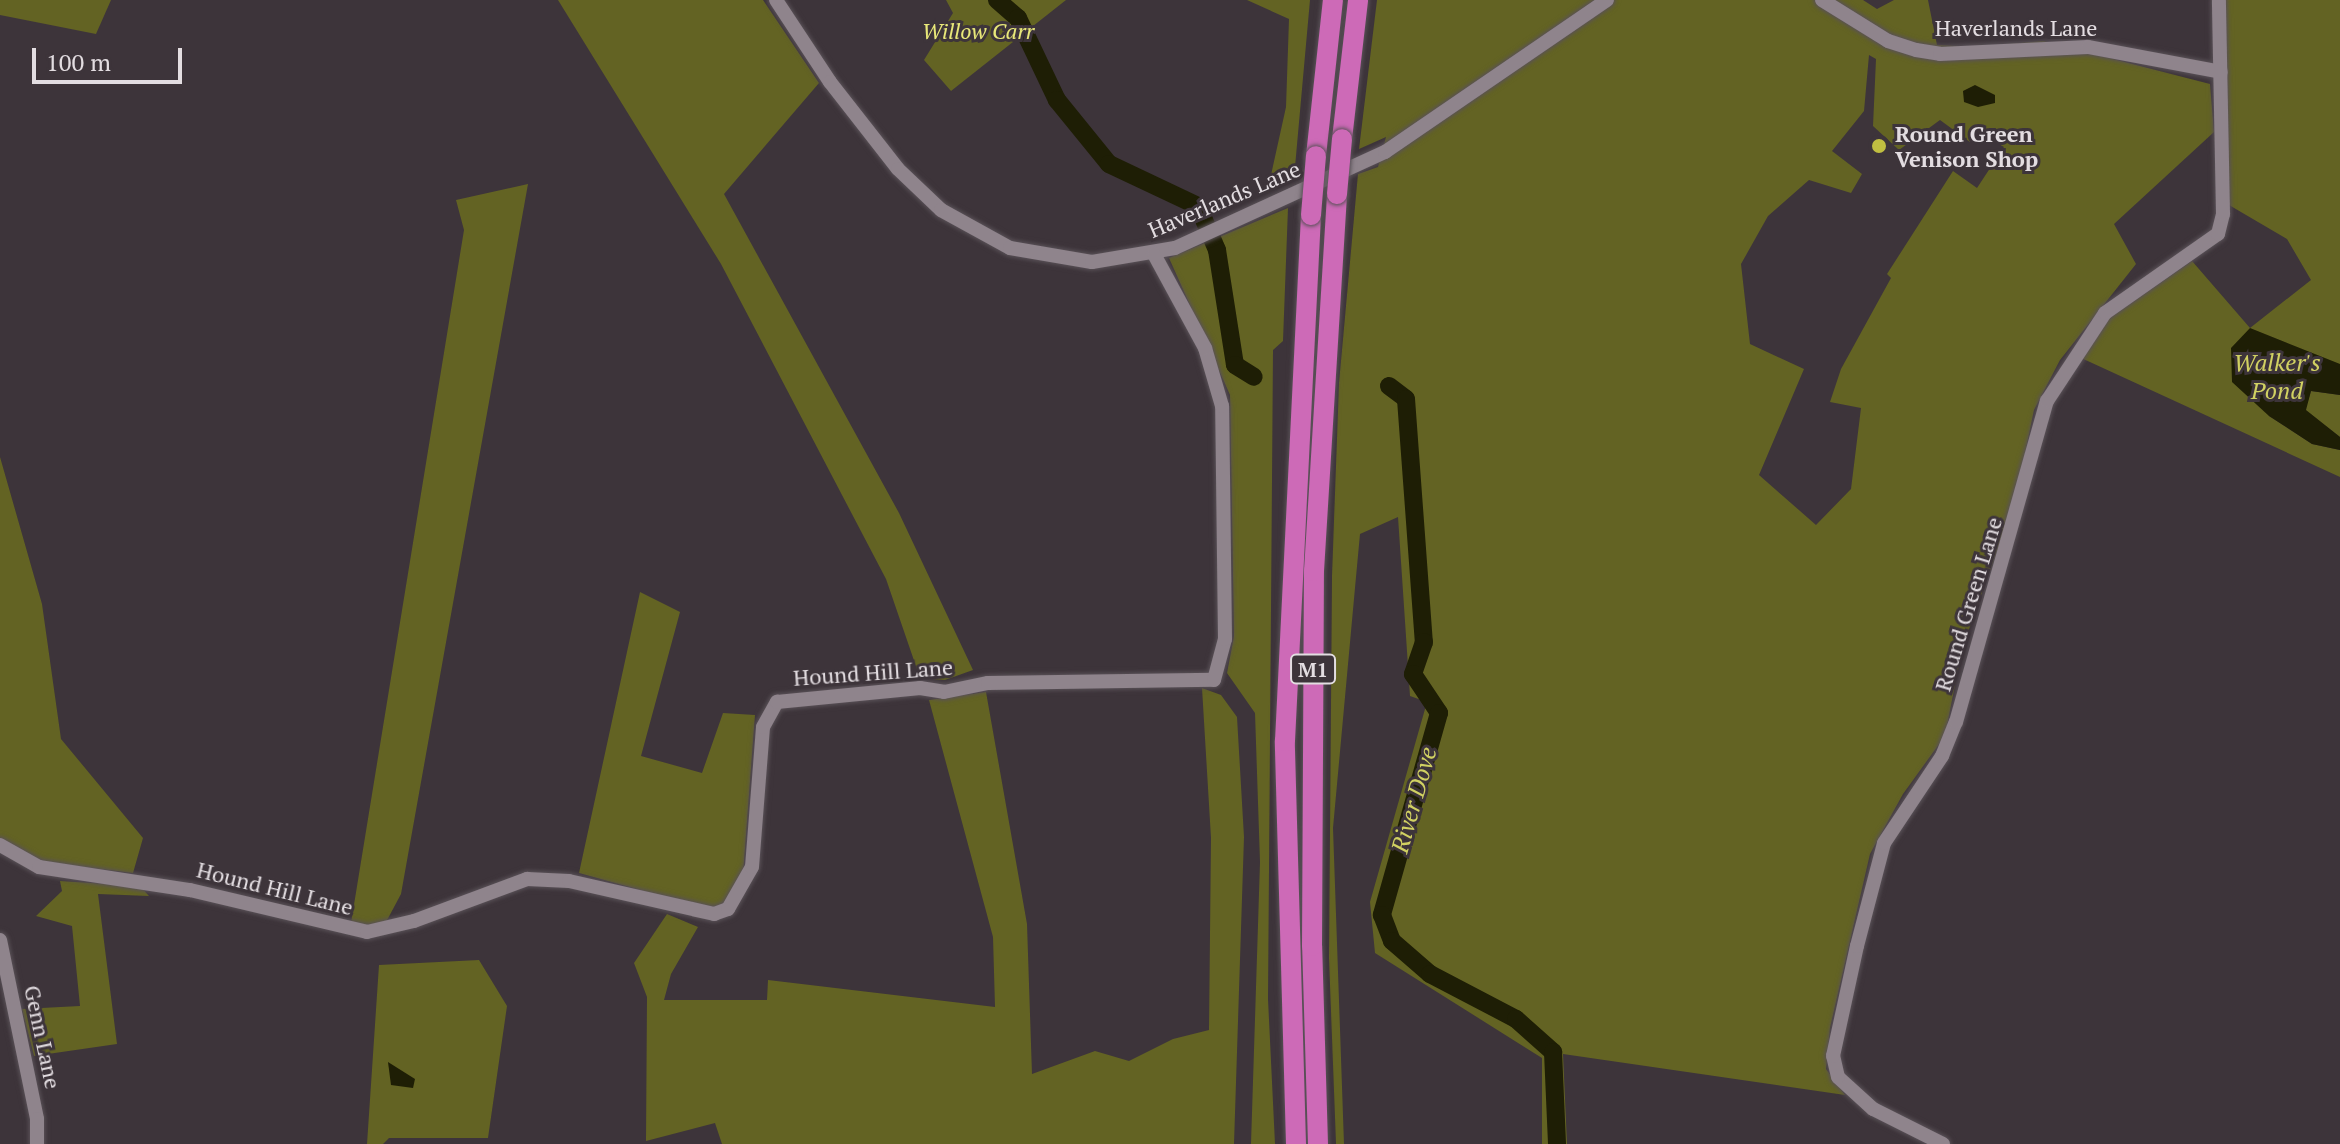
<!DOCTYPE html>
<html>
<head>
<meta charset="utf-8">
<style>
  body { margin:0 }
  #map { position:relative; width:2340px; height:1144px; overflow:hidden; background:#3d343a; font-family:"PT Serif",serif }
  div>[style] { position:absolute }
  .green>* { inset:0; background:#636323 }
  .water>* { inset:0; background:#1e1e05 }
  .river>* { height:18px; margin:-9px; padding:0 9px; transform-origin:9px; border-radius:9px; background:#1e1e05 }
  .roads { filter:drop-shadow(0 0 2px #595157) drop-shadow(0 0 2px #595157) }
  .minor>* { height:14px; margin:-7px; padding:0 7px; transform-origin:7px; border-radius:7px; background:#8f848c }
  .highway>* { height:20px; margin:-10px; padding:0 10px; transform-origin:10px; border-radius:10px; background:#cd6ab7 }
  .bridges { filter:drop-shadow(0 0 2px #595157) drop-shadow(0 0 2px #595157) }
  .highway-bridge>* { height:20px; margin:-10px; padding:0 10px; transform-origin:10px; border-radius:10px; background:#cd6ab7 }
  .dots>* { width:22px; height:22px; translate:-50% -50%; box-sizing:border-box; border:4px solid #3d343a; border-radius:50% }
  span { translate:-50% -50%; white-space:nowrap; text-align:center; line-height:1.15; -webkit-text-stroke:6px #3d343a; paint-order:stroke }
  .shield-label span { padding:2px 6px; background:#3d343a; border:2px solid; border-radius:6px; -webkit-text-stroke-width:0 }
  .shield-label { font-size:20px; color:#e3dde1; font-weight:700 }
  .street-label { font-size:22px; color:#e3dde1 }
  .park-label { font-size:22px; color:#e8e879; font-style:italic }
  .poi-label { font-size:22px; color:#e3dde1; font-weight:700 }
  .left { translate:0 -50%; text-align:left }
  .water-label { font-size:24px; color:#d1d162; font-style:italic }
  .scale { position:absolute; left:32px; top:48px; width:150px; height:36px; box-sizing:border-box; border:4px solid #e3dde1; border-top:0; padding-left:10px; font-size:24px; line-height:28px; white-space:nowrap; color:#e3dde1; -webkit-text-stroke:6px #3d343a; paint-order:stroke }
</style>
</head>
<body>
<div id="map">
  <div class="green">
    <i style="clip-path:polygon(0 0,111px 0,96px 34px,0 15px)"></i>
    <i style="clip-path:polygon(558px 0,763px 0,819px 83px,724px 194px,899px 513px,973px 670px,945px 680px,920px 678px,886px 579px,721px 264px)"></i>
    <i style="clip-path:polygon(946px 0,1066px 0,951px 91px,924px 60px,953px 13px)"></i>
    <i style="clip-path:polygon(1247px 0,1310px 0,1294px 178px,1267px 193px,1286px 107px,1289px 19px)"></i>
    <i style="clip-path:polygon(evenodd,1377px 0,1863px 0,1877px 9px,1894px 0,1928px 0,1937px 45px,1976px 47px,2043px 41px,2210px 84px,2214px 132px,2114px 224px,2136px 264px,2060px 360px,2034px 410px,2016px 497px,1962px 649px,1945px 736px,1903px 794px,1870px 854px,1830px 1028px,1826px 1069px,1845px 1095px,1563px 1054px,1567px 1144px,1542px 1144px,1542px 1058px,1375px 953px,1370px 902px,1427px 702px,1410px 696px,1398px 517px,1360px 534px,1356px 577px,1333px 828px,1344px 1144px,1336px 1144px,1329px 958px,1332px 576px,1339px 383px,1358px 174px,1378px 167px,1386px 137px,1359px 149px,1377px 0,1869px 55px,1876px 59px,1873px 126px,1899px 150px,1940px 120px,1970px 142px,1978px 132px,2004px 147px,1977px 188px,1953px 171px,1887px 274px,1891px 278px,1841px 369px,1830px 402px,1861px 408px,1851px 489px,1816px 525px,1759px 475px,1804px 369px,1750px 344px,1741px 264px,1768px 216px,1809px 180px,1851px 193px,1862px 174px,1832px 151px,1864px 111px,1869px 55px)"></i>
    <i style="clip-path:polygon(2225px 0,2340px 0,2340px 364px,2269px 416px,2312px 444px,2340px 450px,2340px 477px,2079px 357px,2107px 320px,2192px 261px,2250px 328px,2311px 280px,2287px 239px,2229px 205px)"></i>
    <i style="clip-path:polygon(528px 184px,401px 894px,385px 924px,366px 927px,351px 923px,464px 230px,456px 200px)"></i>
    <i style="clip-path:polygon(1288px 208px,1283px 341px,1273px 350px,1268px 999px,1275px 1144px,1251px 1144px,1260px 862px,1255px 713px,1227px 673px,1234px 636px,1230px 395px,1169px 258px)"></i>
    <i style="clip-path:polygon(2311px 391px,2340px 395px,2340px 437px,2305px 410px)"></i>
    <i style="clip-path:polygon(0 457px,42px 604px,61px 739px,143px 838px,133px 873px,42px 862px,0 840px)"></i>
    <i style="clip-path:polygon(640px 592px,680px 612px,641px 756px,702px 773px,723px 713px,755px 715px,743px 875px,726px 902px,709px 909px,579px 873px)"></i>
    <i style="clip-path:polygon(1202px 688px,1221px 695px,1237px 717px,1244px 837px,1234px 1144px,722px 1144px,715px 1123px,646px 1141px,647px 997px,634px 963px,667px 914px,698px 927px,671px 974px,664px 1000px,767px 1000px,768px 980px,995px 1007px,993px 937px,929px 700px,986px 692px,1027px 924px,1032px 1074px,1095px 1051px,1129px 1061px,1173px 1039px,1209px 1030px,1211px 838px)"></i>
    <i style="clip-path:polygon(60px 881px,140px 886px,149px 896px,98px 894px,117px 1044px,34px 1056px,22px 1009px,80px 1006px,72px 926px,36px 916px,62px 891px)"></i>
    <i style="clip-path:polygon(479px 960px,507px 1006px,488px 1138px,389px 1138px,383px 1144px,367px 1144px,379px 965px)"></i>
  </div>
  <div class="water">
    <i style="clip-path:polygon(1975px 85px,1995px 95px,1995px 103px,1978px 107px,1964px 102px,1963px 91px)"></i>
    <i style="clip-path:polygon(2250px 328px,2340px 364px,2340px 395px,2311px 391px,2306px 410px,2340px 437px,2340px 450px,2312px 444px,2269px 416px,2232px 382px,2231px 348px)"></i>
    <i style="clip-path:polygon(388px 1062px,415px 1079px,413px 1088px,391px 1085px)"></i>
  </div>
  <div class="river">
    <i style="left:997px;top:0;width:28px;rotate:41deg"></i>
    <i style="left:1018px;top:18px;width:91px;rotate:64.6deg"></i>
    <i style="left:1057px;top:100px;width:82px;rotate:50.9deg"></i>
    <i style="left:1109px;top:164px;width:98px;rotate:25.3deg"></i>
    <i style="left:1198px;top:206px;width:48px;rotate:66.6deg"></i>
    <i style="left:1217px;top:250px;width:116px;rotate:81.1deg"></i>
    <i style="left:1235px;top:365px;width:22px;rotate:32deg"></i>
    <i style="left:1389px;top:386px;width:21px;rotate:37deg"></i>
    <i style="left:1406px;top:399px;width:244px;rotate:85.8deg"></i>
    <i style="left:1424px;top:642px;width:34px;rotate:109deg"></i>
    <i style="left:1413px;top:674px;width:47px;rotate:56.3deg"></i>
    <i style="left:1439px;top:713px;width:210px;rotate:105.8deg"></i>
    <i style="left:1382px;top:915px;width:28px;rotate:69deg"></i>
    <i style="left:1392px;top:941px;width:50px;rotate:41deg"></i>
    <i style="left:1430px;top:974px;width:97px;rotate:27.6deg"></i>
    <i style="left:1516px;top:1019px;width:50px;rotate:41.7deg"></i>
    <i style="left:1553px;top:1052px;width:92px;rotate:87.5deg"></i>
  </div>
  <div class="roads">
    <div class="minor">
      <i style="left:776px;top:0;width:98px;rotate:56.6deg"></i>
      <i style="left:830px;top:82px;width:110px;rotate:52deg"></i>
      <i style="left:898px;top:169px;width:59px;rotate:43.6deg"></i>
      <i style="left:941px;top:210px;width:79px;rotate:28.8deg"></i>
      <i style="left:1010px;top:248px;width:83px;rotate:9.7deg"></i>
      <i style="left:1092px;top:262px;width:84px;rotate:-9.6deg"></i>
      <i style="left:1175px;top:248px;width:231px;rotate:-24.6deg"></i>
      <i style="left:1385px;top:152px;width:269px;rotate:-34.4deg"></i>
      <i style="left:1822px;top:0;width:78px;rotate:31.8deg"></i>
      <i style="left:1888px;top:41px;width:29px;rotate:18deg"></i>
      <i style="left:1916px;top:50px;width:24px;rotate:9deg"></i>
      <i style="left:1940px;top:54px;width:148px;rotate:-2.7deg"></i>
      <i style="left:2088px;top:47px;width:135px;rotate:10.6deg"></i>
      <i style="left:0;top:845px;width:45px;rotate:29.4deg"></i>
      <i style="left:39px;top:867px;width:153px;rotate:8.7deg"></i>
      <i style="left:190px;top:890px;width:182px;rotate:13.3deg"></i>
      <i style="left:367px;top:932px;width:48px;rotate:-13.2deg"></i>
      <i style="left:414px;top:921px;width:121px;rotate:-20.4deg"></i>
      <i style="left:527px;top:879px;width:42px;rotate:2.7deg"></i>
      <i style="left:569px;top:881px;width:149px;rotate:12.8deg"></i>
      <i style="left:714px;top:914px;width:15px;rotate:-20deg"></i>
      <i style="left:728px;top:909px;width:48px;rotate:-60.3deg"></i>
      <i style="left:752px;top:867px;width:140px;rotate:-85.5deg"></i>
      <i style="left:763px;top:727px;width:29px;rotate:-61deg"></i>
      <i style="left:777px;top:702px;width:144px;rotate:-5.6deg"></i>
      <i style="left:920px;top:688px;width:24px;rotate:9deg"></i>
      <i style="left:944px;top:692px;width:45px;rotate:-11.6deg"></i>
      <i style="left:988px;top:683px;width:226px;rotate:-0.8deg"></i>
      <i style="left:1214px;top:680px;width:42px;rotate:-75deg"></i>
      <i style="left:1225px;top:639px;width:233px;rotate:-90.7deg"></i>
      <i style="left:1222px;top:406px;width:60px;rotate:-106.3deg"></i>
      <i style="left:1205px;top:348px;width:107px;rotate:-118.5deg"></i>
      <i style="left:0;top:940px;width:183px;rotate:78.3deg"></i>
      <i style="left:37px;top:1119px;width:25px;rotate:90deg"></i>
      <i style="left:1943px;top:1144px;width:78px;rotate:-153.4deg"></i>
      <i style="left:1873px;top:1109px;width:47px;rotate:-137.6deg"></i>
      <i style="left:1838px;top:1077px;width:22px;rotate:-103deg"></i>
      <i style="left:1833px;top:1056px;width:113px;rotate:-77.7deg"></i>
      <i style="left:1857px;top:946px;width:106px;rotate:-75.3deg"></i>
      <i style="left:1884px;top:843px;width:105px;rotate:-56.3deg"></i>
      <i style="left:1942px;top:756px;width:37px;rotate:-68deg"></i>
      <i style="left:1956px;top:722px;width:334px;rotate:-74.2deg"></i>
      <i style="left:2047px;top:401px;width:105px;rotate:-56.6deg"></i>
      <i style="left:2105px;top:313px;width:138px;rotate:-35deg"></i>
      <i style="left:2218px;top:234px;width:21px;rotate:-76deg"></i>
      <i style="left:2223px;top:214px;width:214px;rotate:-91.1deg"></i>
    </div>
    <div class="highway">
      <i style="left:1342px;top:139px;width:140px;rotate:-83.4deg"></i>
      <i style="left:1316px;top:156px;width:157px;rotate:-83.8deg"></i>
      <i style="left:1296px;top:1144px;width:403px;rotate:-91.6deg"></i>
      <i style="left:1285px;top:741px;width:527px;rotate:-87.17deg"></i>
      <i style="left:1318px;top:1144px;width:198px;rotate:-91.7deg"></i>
      <i style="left:1312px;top:946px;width:375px;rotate:-89.7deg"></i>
      <i style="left:1314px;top:571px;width:378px;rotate:-86.5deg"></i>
    </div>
  </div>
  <div class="bridges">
    <div class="highway-bridge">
      <i style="left:1337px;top:194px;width:55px;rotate:-84.8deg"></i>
      <i style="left:1311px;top:215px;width:59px;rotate:-85.2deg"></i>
    </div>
  </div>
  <div class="dots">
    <i style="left:1879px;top:146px;background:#c0be41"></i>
  </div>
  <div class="shield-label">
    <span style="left:1313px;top:669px">M1</span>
  </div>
  <div class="street-label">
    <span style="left:2016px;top:28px">Haverlands Lane</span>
    <span style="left:1224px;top:199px;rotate:-23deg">Haverlands Lane</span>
    <span style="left:1968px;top:604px;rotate:-73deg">Round Green Lane</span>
    <span style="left:873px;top:672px;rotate:-4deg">Hound Hill Lane</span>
    <span style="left:275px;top:888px;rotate:14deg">Hound Hill Lane</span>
    <span style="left:43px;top:1037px;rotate:78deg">Genn Lane</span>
  </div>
  <div class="park-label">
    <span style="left:978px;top:31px">Willow Carr</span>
  </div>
  <div class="poi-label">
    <span class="left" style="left:1895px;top:146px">Round Green<br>Venison Shop</span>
  </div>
  <div class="water-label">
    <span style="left:2277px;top:377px">Walker's<br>Pond</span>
    <span style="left:1414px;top:800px;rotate:-74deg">River Dove</span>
  </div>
  <div class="scale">100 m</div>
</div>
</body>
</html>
